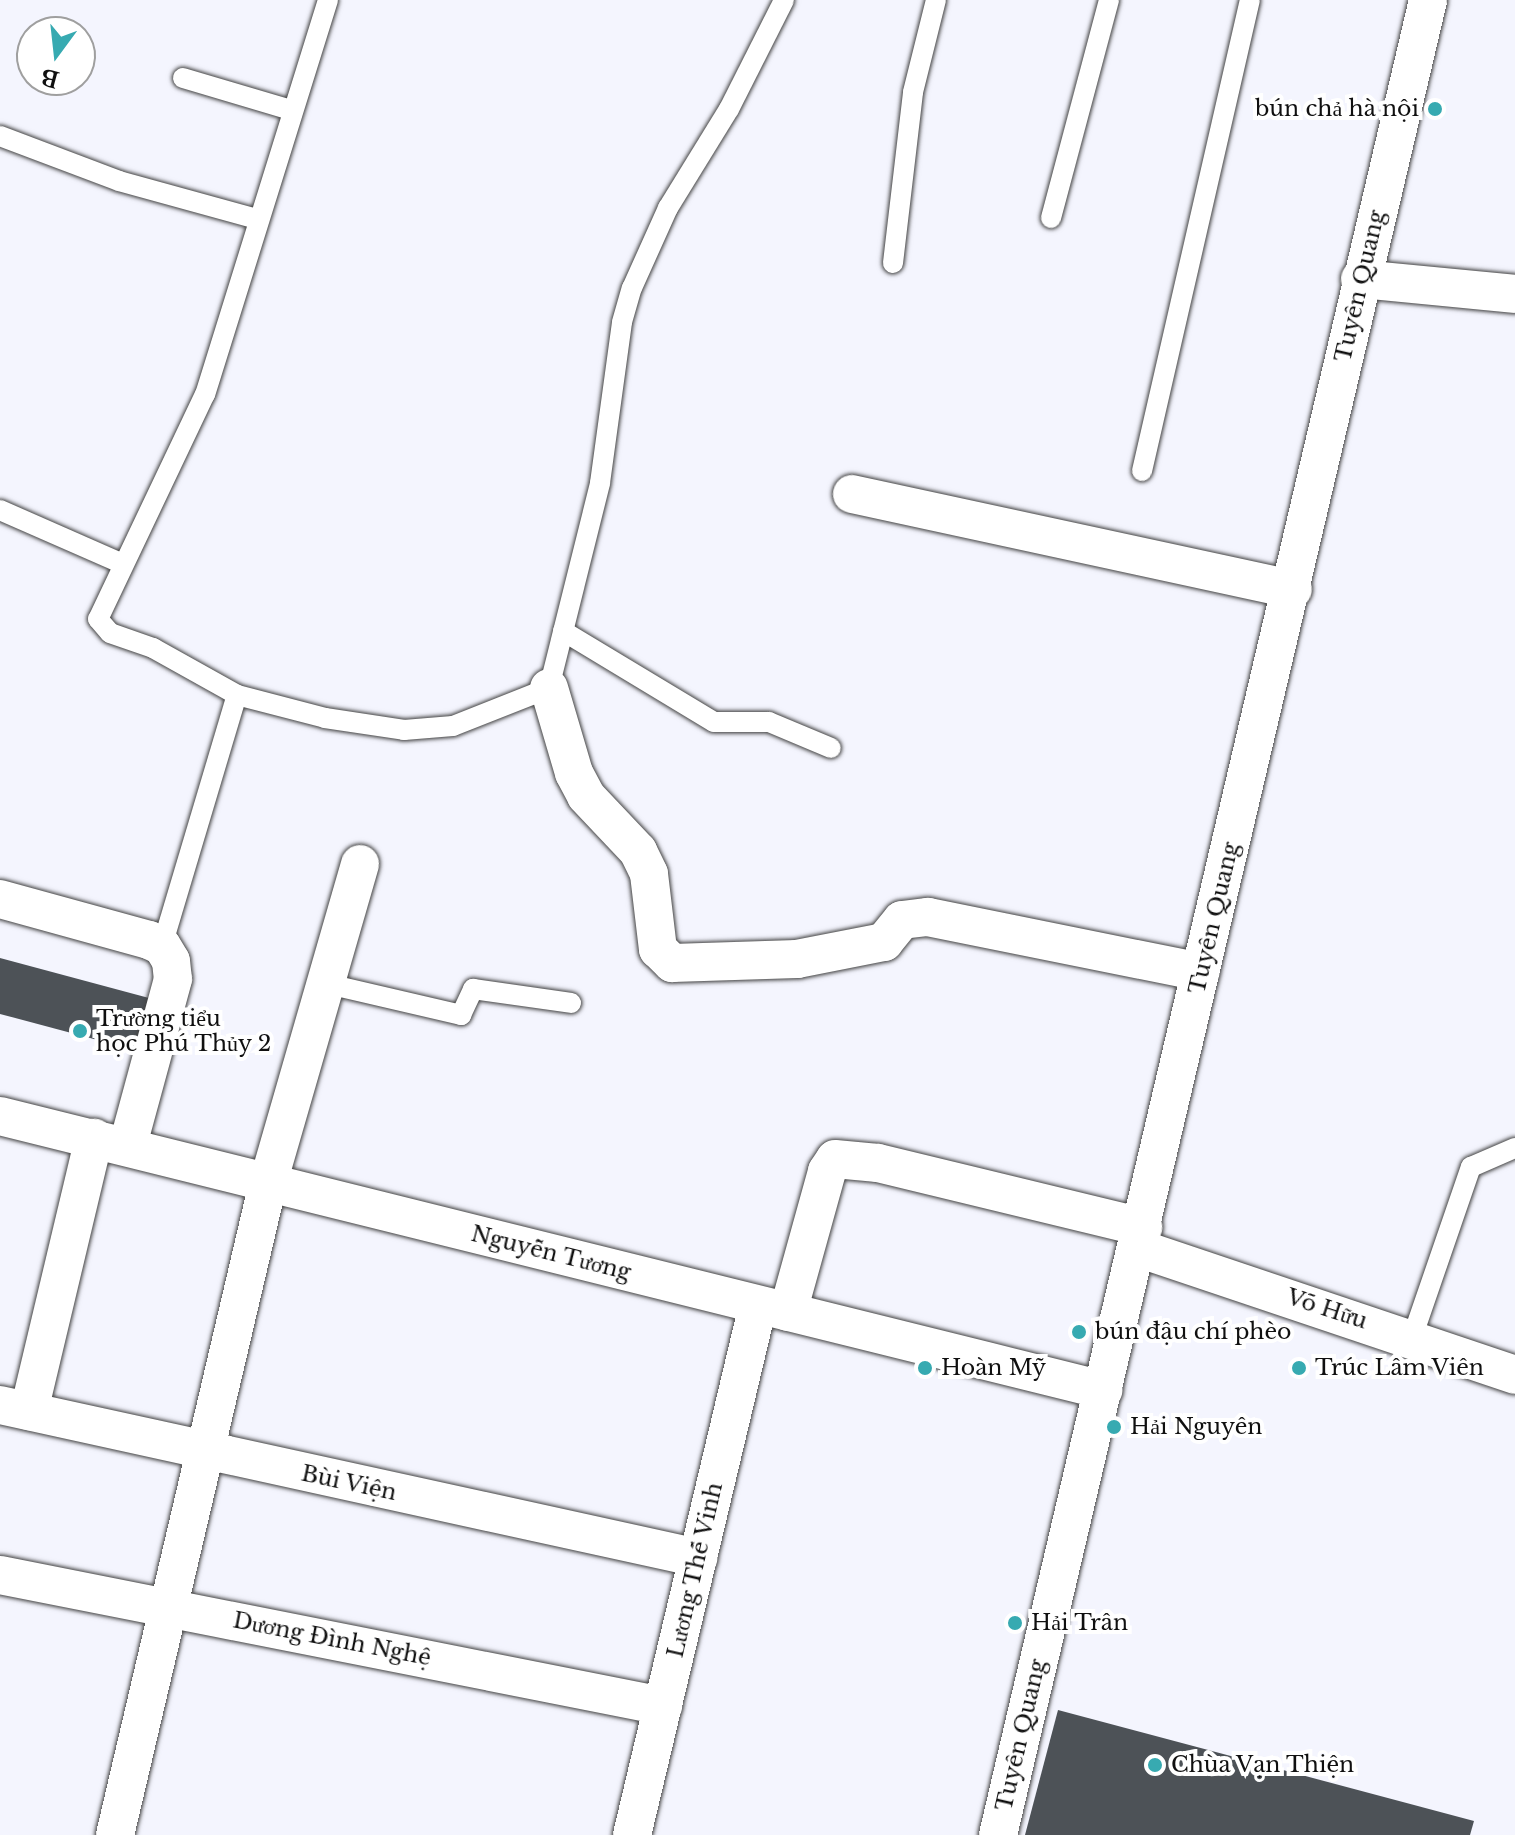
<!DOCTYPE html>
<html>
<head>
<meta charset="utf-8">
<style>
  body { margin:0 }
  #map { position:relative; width:1515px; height:1835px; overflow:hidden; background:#f4f5fe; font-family:"Libre Baskerville",serif }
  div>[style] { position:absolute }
  .building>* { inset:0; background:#4d5257; transform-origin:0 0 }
  .roads { filter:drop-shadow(0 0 2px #434343) drop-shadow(0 0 2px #434343) }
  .lane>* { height:20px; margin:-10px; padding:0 10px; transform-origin:10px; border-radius:10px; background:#fff }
  .street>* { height:38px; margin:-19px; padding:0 19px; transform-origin:19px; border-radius:19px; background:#fff }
  .dots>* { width:22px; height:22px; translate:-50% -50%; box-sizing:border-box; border:4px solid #fff; border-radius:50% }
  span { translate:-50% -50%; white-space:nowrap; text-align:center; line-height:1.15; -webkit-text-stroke:8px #fff; paint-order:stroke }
  .poi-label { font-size:22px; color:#101010 }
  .right { translate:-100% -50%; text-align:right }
  .left { translate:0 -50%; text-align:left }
  .street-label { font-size:22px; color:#101010 }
  .north { position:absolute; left:16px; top:16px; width:80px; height:80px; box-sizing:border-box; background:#fff; border:2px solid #9f9f9f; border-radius:50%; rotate:195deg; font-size:22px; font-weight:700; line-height:32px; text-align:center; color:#101010 }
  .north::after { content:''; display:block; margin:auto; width:28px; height:36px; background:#37aab1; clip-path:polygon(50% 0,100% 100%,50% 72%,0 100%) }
</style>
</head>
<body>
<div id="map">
  <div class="building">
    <i style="left:0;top:958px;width:158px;height:54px;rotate:15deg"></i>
    <i style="clip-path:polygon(1058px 1710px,1474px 1821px,1470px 1835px,1025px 1835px)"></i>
  </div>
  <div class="roads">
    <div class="lane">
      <i style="left:328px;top:0;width:413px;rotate:107.3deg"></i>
      <i style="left:205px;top:394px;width:249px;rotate:115.4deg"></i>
      <i style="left:98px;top:619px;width:18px;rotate:49deg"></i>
      <i style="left:110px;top:633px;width:46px;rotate:19.2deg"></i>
      <i style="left:153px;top:648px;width:96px;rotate:29.2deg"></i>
      <i style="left:237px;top:695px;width:91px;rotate:14.6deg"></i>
      <i style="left:325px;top:718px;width:80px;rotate:8.6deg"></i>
      <i style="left:404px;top:730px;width:49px;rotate:-4.7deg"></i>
      <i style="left:453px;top:726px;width:103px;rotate:-21.6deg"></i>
      <i style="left:549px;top:688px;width:211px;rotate:-76deg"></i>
      <i style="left:600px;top:483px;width:162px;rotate:-82.2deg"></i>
      <i style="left:622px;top:322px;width:35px;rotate:-74deg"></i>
      <i style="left:632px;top:288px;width:88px;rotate:-65.8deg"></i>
      <i style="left:668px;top:208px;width:116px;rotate:-58.4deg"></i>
      <i style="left:729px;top:109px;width:122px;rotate:-63.2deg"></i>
      <i style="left:183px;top:78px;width:113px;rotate:16.5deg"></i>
      <i style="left:0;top:136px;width:127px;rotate:20.7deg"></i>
      <i style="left:119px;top:181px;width:143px;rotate:15.4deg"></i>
      <i style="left:1051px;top:218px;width:226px;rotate:-75.1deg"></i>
      <i style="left:893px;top:263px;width:172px;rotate:-83.3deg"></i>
      <i style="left:913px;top:92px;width:95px;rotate:-76deg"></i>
      <i style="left:1142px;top:471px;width:483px;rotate:-77.1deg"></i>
      <i style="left:0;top:510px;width:134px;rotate:23.7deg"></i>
      <i style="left:563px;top:631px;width:176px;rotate:31.1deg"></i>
      <i style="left:714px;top:722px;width:55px"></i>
      <i style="left:769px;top:722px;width:67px;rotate:22.8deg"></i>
      <i style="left:162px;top:946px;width:262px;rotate:-73.4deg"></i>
      <i style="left:328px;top:984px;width:137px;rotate:13.1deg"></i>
      <i style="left:461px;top:1015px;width:29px;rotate:-65deg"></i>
      <i style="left:473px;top:989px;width:99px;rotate:8.1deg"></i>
      <i style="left:1412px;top:1338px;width:181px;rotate:-71deg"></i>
      <i style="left:1471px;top:1167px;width:48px;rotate:-23.4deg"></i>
    </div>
    <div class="street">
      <i style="left:1360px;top:279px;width:156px;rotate:5.5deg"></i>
      <i style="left:852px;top:494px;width:451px;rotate:12.2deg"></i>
      <i style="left:549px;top:688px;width:89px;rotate:73.6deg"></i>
      <i style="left:574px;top:773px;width:26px;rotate:62deg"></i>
      <i style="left:586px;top:796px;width:76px;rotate:46.6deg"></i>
      <i style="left:638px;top:851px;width:25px;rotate:64deg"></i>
      <i style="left:649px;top:874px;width:76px;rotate:83.2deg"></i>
      <i style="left:658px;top:949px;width:20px;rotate:45deg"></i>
      <i style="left:672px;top:963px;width:125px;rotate:-1.8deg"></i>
      <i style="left:797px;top:959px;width:89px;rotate:-11.1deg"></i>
      <i style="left:884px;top:942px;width:28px;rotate:-51deg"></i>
      <i style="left:902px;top:920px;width:26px;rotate:-7deg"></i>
      <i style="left:928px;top:917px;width:278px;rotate:11.4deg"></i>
      <i style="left:0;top:899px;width:155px;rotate:15.4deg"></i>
      <i style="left:149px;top:940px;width:14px;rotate:25deg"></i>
      <i style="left:162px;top:946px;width:17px;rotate:59deg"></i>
      <i style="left:171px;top:961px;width:18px;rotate:84deg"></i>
      <i style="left:173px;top:979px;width:172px;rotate:105.2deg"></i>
      <i style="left:0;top:1116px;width:1137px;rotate:13.95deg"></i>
      <i style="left:1138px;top:1248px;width:398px;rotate:18.6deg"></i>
      <i style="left:788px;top:1312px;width:146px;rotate:-74.5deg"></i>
      <i style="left:827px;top:1171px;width:14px;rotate:-56deg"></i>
      <i style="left:835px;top:1159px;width:43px;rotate:5.3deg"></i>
      <i style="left:878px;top:1163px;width:273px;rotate:13.6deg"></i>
      <i style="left:0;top:1405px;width:715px;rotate:12.36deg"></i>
      <i style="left:29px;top:1411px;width:281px;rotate:-76.6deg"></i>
      <i style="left:0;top:1575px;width:676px;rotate:11.18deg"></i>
      <i style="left:115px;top:1835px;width:670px;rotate:-76.79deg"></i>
      <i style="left:268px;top:1183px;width:332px;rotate:-73.9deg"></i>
      <i style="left:632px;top:1835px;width:545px;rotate:-76.63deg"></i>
      <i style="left:998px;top:1835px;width:1885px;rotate:-76.81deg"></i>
    </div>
  </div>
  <div class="dots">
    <i style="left:1435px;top:109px;background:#37aab1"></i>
    <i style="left:80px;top:1031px;background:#37aab1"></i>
    <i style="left:1079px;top:1332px;background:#37aab1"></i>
    <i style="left:925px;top:1368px;background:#37aab1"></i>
    <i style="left:1299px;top:1368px;background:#37aab1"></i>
    <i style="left:1114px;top:1427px;background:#37aab1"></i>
    <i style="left:1015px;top:1623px;background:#37aab1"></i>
    <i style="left:1155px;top:1765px;background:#37aab1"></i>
  </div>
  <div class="poi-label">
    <span class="right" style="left:1419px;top:109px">bún chả hà nội</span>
    <span class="left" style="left:96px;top:1031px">Trường tiểu<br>học Phú Thủy 2</span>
    <span class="left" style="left:1095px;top:1332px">bún đậu chí phèo</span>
    <span class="left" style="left:941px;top:1368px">Hoàn Mỹ</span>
    <span class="left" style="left:1315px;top:1368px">Trúc Lâm Viên</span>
    <span class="left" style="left:1130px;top:1427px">Hải Nguyên</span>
    <span class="left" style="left:1031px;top:1623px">Hải Trân</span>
    <span class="left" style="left:1171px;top:1765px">Chùa Vạn Thiện</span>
  </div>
  <div class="street-label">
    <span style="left:1360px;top:286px;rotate:-77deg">Tuyên Quang</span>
    <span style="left:1214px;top:918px;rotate:-77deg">Tuyên Quang</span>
    <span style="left:551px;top:1253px;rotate:14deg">Nguyễn Tương</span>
    <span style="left:1327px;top:1309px;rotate:18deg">Võ Hữu</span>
    <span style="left:349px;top:1483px;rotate:12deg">Bùi Viện</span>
    <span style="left:695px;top:1570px;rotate:-77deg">Lương Thế Vinh</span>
    <span style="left:332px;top:1639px;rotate:11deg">Dương Đình Nghệ</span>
    <span style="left:1021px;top:1735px;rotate:-77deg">Tuyên Quang</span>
  </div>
  <div class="north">B</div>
</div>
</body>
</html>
